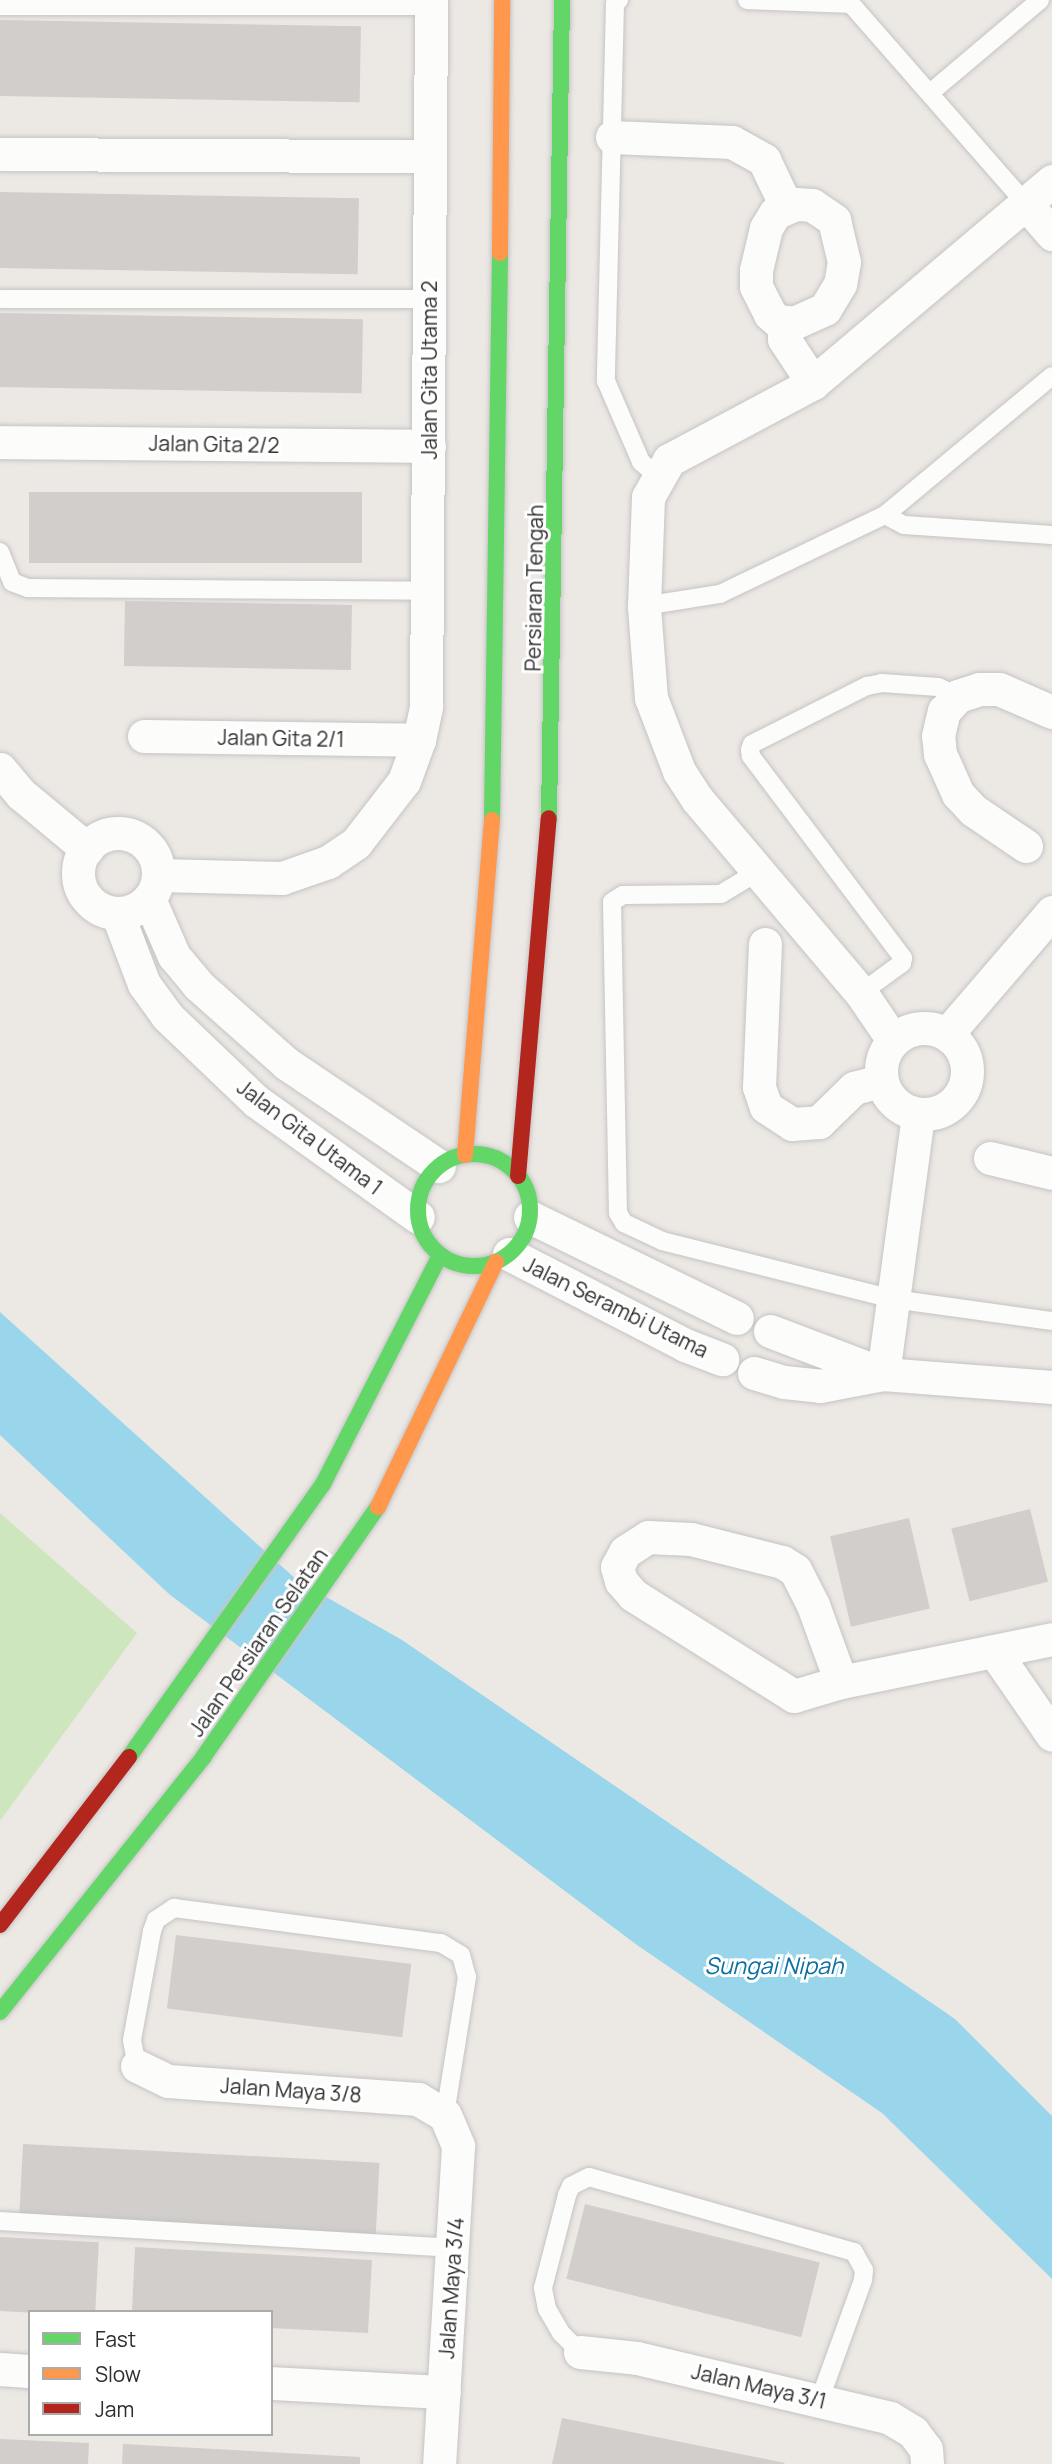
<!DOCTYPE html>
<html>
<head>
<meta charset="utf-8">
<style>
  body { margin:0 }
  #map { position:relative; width:1052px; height:2464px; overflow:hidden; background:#ece8e4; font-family:Manrope,sans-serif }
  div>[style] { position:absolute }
  .green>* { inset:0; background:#cee6be }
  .water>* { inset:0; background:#99d6ec }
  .building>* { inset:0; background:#d1cecb; transform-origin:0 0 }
  .roads { filter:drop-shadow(0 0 2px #c5c4c5) drop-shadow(0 0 2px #c5c4c5) }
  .lane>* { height:18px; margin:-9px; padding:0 9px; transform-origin:9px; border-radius:9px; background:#fcfcfb }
  .street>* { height:33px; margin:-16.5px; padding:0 16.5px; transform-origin:16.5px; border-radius:16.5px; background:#fcfcfb }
  .street>.ring { margin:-16.5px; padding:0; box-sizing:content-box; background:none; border:33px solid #fcfcfb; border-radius:50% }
  .fast>* { height:16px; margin:-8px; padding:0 8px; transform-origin:8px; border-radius:8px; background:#63d668 }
  .fast>.ring { margin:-8px; padding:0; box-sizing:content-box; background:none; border:16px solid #63d668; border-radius:50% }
  .slow>* { height:16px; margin:-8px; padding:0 8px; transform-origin:8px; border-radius:8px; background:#ff974d }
  .jam>* { height:16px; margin:-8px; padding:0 8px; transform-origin:8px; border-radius:8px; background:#b3261e }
  span { translate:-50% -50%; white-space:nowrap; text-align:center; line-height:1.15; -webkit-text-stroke:6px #fff; paint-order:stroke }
  .street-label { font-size:21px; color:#2e2e2e }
  .water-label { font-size:23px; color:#0d6fa3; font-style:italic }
  .legend { position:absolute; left:28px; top:2310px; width:245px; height:126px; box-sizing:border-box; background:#fff; border:2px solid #ababab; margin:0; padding:9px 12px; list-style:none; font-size:21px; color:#2e2e2e }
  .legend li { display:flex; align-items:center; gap:14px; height:35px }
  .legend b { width:35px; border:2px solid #ababab }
</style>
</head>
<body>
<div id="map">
  <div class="green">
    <i style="clip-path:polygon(0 1513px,137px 1633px,0 1821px)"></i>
  </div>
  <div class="water">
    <i style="clip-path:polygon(0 1312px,298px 1581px,402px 1640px,955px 2019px,1052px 2116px,1052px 2279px,882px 2113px,637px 1945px,169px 1594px,0 1435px)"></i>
  </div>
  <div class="building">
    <i style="left:0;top:20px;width:361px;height:76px;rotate:1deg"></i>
    <i style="left:0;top:192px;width:359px;height:76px;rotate:1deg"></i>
    <i style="left:0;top:313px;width:363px;height:74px;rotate:1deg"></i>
    <i style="left:29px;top:492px;width:333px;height:71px"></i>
    <i style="left:125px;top:601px;width:227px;height:65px;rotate:1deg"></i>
    <i style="left:1030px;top:1509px;width:75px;height:81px;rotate:76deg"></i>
    <i style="left:909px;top:1518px;width:93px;height:81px;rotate:77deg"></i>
    <i style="left:176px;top:1935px;width:237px;height:74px;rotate:7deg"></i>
    <i style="left:23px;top:2144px;width:357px;height:74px;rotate:3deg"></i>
    <i style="left:585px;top:2204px;width:242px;height:77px;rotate:14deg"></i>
    <i style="left:0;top:2237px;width:99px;height:74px;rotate:3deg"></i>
    <i style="clip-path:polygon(135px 2247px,372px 2260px,368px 2333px,271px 2328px,271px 2312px,132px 2312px)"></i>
    <i style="clip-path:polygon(562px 2418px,785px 2463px,784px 2464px,552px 2464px)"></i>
    <i style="clip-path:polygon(0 2439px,89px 2443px,88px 2464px,0 2464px)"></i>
    <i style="clip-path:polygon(123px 2444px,360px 2457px,360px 2464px,122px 2464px)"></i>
  </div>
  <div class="roads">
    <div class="lane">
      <i style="left:619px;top:0;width:6px;rotate:135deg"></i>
      <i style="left:615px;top:4px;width:377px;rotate:91.4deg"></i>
      <i style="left:606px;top:381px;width:88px;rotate:66.6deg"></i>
      <i style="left:641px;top:462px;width:23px;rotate:40deg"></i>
      <i style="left:747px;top:0;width:104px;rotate:2.2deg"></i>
      <i style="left:851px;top:4px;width:266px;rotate:48.8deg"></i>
      <i style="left:0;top:6px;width:431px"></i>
      <i style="left:930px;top:93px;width:144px;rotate:-40.2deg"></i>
      <i style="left:0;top:299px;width:429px"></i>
      <i style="left:885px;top:515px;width:21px;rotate:28deg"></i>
      <i style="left:904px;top:525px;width:148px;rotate:3.9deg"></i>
      <i style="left:0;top:552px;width:32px;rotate:68deg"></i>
      <i style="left:12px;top:582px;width:17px;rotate:21deg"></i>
      <i style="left:28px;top:588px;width:399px;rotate:0.4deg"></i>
      <i style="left:644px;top:606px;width:77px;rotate:-9deg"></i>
      <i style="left:720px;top:594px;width:183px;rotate:-25.6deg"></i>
      <i style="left:885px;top:515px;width:217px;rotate:-39.8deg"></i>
      <i style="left:759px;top:871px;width:44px;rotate:148.8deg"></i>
      <i style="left:721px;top:894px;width:98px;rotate:179.4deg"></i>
      <i style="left:623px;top:895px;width:13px;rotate:148deg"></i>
      <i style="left:612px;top:902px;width:311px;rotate:88.9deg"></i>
      <i style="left:618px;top:1213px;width:12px;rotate:59deg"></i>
      <i style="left:624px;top:1223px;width:42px;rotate:25.3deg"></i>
      <i style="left:662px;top:1241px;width:238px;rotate:14.1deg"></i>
      <i style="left:893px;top:1299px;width:161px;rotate:7.9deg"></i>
      <i style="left:861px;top:993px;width:51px;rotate:-36.2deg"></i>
      <i style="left:902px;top:963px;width:5px;rotate:-79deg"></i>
      <i style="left:903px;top:958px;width:253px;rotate:-127deg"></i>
      <i style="left:751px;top:756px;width:6px;rotate:-99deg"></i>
      <i style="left:750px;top:750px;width:6px;rotate:-72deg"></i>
      <i style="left:752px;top:744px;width:129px;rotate:-26.8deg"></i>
      <i style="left:867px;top:686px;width:15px;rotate:-11deg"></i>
      <i style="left:882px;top:683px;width:56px;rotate:4.1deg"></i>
      <i style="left:938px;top:687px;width:22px;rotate:24deg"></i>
      <i style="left:137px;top:2066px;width:26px;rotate:-101deg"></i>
      <i style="left:132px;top:2040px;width:111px;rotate:-79.6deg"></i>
      <i style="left:152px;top:1931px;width:12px;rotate:-70deg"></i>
      <i style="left:156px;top:1920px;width:22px;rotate:-34deg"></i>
      <i style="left:174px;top:1908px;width:269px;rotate:7.5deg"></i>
      <i style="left:441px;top:1943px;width:23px;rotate:31deg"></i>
      <i style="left:461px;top:1955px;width:23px;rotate:75deg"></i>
      <i style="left:467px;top:1977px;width:140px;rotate:99.1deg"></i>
      <i style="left:0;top:2221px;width:455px;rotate:3.4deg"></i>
      <i style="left:580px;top:2352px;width:27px;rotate:-135deg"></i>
      <i style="left:561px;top:2333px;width:28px;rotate:-120deg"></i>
      <i style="left:547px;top:2309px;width:21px;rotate:-101deg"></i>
      <i style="left:543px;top:2288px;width:96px;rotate:-75.5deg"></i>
      <i style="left:567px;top:2195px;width:10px;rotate:-66deg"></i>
      <i style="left:571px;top:2186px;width:20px;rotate:-27deg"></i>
      <i style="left:589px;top:2177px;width:275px;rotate:15.8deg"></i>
      <i style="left:854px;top:2252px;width:21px;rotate:61deg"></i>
      <i style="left:864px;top:2270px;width:10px;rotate:96deg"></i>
      <i style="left:863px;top:2280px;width:127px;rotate:109.9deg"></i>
    </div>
    <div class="street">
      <i style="left:612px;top:137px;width:120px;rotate:2.4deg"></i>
      <i style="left:732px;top:142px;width:37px;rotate:29deg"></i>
      <i style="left:764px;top:160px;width:51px;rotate:64.4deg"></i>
      <i style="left:0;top:154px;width:430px;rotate:0.3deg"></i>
      <i style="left:795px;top:204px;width:17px;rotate:3deg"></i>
      <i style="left:812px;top:205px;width:27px;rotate:34deg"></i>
      <i style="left:834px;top:220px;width:43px;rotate:76.6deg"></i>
      <i style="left:844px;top:262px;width:22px;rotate:100deg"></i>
      <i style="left:840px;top:284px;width:29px;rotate:121deg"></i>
      <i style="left:825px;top:309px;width:34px;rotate:156deg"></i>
      <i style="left:794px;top:323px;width:16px;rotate:-173deg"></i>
      <i style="left:778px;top:321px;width:11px;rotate:-139deg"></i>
      <i style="left:770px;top:314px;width:31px;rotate:-117deg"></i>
      <i style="left:756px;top:286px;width:16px;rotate:-90deg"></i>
      <i style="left:756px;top:270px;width:43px;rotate:-76.6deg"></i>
      <i style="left:766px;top:228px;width:17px;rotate:-59deg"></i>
      <i style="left:775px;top:213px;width:22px;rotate:-24deg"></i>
      <i style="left:1026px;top:204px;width:40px;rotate:49deg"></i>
      <i style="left:785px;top:322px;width:17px;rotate:93deg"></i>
      <i style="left:784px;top:339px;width:53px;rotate:56.6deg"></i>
      <i style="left:0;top:442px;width:429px;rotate:0.5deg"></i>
      <i style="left:144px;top:736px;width:275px;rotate:0.8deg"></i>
      <i style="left:0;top:769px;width:33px;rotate:50deg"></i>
      <i style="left:21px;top:794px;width:86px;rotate:39.8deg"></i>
      <i class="ring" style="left:78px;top:833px;width:47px;height:47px"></i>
      <i style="left:1026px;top:846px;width:64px;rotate:-145.8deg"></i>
      <i style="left:973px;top:810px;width:22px;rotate:-133deg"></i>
      <i style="left:958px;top:794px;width:44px;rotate:-114.2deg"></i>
      <i style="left:940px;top:754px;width:18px;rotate:-96deg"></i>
      <i style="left:938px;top:736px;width:26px;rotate:-77deg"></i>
      <i style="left:944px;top:711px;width:21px;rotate:-47deg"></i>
      <i style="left:958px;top:696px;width:22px;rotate:-18deg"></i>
      <i style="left:979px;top:689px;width:20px"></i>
      <i style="left:999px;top:689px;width:58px;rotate:23.5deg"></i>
      <i style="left:158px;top:875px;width:124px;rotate:1.4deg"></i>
      <i style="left:282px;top:878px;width:49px;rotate:-19.2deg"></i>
      <i style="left:328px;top:862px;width:34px;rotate:-34deg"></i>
      <i style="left:356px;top:843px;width:78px;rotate:-52.3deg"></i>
      <i style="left:404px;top:781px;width:44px;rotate:-69.9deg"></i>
      <i style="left:419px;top:740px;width:35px;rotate:-78deg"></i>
      <i style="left:426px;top:706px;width:706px;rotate:-89.59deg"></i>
      <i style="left:149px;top:899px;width:62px;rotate:66.3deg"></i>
      <i style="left:174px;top:956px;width:38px;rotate:50deg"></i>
      <i style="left:198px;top:985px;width:119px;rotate:41.6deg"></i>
      <i style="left:287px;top:1064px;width:183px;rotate:33.9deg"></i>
      <i style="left:117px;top:913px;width:76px;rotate:69.2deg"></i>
      <i style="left:144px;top:984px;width:39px;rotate:54deg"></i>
      <i style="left:167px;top:1016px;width:123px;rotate:43.7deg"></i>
      <i style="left:256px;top:1101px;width:199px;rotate:35.6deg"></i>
      <i style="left:765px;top:944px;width:143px;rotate:92.4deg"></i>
      <i style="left:759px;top:1087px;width:21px;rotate:71deg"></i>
      <i style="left:766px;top:1107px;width:31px;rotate:33deg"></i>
      <i style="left:792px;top:1124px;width:27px;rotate:-4deg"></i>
      <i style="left:819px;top:1122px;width:49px;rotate:-44.2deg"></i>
      <i style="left:854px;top:1088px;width:28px;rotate:-15deg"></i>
      <i class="ring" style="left:881px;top:1028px;width:53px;height:53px"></i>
      <i style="left:947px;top:1034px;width:161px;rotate:-49.3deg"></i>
      <i style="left:893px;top:1040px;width:57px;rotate:-124.2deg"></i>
      <i style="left:861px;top:993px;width:254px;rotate:-130.2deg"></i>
      <i style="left:697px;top:799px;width:33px;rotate:-123deg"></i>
      <i style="left:679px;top:771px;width:78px;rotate:-111deg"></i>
      <i style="left:651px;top:698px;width:92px;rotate:-94.4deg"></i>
      <i style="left:644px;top:606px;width:109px;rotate:-87.9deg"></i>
      <i style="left:648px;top:497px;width:43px;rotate:-60.4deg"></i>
      <i style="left:669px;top:460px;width:163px;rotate:-28.1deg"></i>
      <i style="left:813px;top:383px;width:313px;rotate:-40.2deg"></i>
      <i style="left:990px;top:1158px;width:64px;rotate:13.6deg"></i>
      <i style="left:530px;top:1217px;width:230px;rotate:26deg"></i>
      <i style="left:509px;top:1254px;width:198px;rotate:27.3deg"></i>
      <i style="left:685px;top:1345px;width:40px;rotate:21deg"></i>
      <i style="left:770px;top:1331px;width:121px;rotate:20.8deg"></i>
      <i style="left:754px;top:1373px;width:31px;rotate:17deg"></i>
      <i style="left:784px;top:1382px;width:36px;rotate:6deg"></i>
      <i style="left:820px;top:1386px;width:64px;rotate:-10.8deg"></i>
      <i style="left:883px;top:1374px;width:169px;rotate:4.4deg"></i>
      <i style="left:883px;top:1374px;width:262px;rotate:-82.3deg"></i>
      <i style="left:996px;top:1654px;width:98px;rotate:55.3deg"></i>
      <i style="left:841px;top:1682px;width:82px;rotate:-110deg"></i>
      <i style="left:813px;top:1605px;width:39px;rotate:-117deg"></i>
      <i style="left:795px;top:1570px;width:15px;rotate:-148deg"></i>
      <i style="left:782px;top:1562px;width:94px;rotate:-165.8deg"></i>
      <i style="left:691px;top:1539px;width:43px;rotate:-177.3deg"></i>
      <i style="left:648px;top:1537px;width:27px;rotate:147deg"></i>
      <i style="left:625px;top:1552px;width:17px;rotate:118deg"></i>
      <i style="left:617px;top:1567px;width:15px;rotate:74deg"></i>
      <i style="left:621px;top:1581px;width:18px;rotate:49deg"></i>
      <i style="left:633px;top:1595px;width:190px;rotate:32.1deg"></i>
      <i style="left:794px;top:1696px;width:49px;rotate:-16.6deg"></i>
      <i style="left:841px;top:1682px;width:215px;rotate:-11.5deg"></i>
      <i style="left:137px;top:2066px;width:34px;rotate:26deg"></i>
      <i style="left:168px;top:2081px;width:251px;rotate:4.1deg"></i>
      <i style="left:418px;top:2099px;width:31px;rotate:31deg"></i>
      <i style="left:445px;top:2115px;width:34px;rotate:67deg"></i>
      <i style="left:458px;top:2146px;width:319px;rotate:93.4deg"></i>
      <i style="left:580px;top:2352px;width:57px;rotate:6deg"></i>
      <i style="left:637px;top:2358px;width:260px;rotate:13.3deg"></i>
      <i style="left:890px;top:2418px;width:27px;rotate:31deg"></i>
      <i style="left:913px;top:2432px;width:21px;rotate:53deg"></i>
      <i style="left:926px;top:2449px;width:15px;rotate:86deg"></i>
      <i style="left:0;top:2369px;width:30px;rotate:4deg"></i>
      <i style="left:271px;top:2383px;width:173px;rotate:3deg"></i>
    </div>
    <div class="fast">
      <i style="left:549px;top:818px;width:818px;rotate:-89.09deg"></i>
      <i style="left:492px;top:820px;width:567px;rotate:-89.19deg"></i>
      <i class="ring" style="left:418px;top:1154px;width:96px;height:96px"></i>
      <i style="left:129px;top:1757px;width:335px;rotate:-54.6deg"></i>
      <i style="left:323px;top:1484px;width:257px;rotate:-62.9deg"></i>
      <i style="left:0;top:2012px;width:327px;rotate:-51.4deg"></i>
      <i style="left:204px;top:1756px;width:304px;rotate:-55.1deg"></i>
    </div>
    <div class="slow">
      <i style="left:500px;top:253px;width:253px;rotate:-89.5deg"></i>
      <i style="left:465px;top:1155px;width:336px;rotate:-85.4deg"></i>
      <i style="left:378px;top:1507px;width:272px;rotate:-64.3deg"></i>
    </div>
    <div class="jam">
      <i style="left:518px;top:1176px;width:359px;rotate:-85.1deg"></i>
      <i style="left:0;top:1925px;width:212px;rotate:-52.5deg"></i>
    </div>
  </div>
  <div class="street-label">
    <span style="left:429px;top:370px;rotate:-90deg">Jalan Gita Utama 2</span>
    <span style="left:214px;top:444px;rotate:1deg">Jalan Gita 2/2</span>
    <span style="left:534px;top:588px;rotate:-89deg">Persiaran Tengah</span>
    <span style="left:281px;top:738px;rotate:1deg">Jalan Gita 2/1</span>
    <span style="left:310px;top:1137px;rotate:37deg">Jalan Gita Utama 1</span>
    <span style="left:616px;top:1307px;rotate:26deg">Jalan Serambi Utama</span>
    <span style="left:258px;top:1642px;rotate:-55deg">Jalan Persiaran Selatan</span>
    <span style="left:291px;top:2090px;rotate:4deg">Jalan Maya 3/8</span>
    <span style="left:451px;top:2288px;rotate:-86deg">Jalan Maya 3/4</span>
    <span style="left:759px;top:2386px;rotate:13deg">Jalan Maya 3/1</span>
  </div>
  <div class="water-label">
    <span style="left:774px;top:1965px">Sungai Nipah</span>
  </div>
  <ul class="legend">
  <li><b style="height:9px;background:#63d668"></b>Fast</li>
  <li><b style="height:9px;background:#ff974d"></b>Slow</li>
  <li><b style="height:9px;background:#b3261e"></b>Jam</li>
  </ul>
</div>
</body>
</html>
